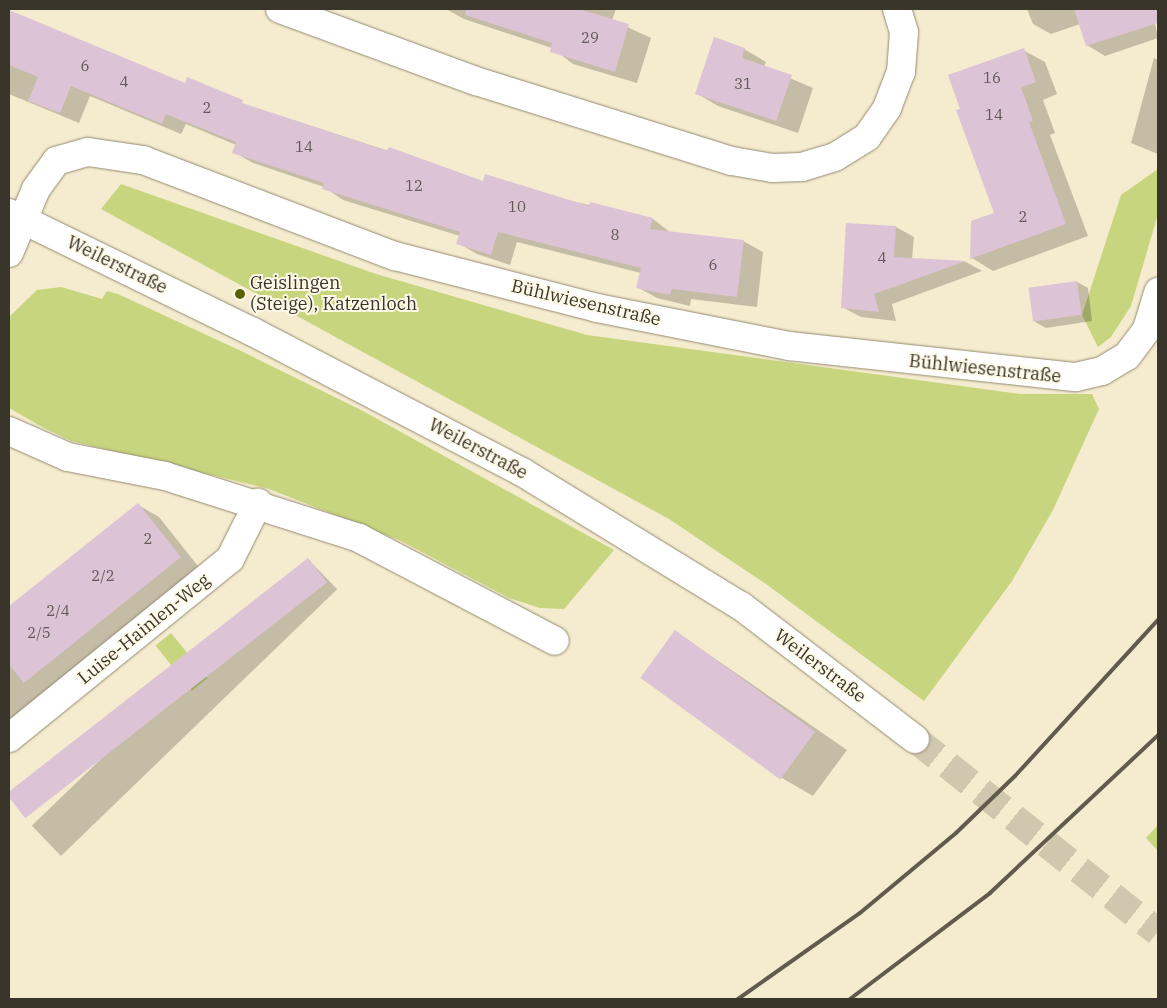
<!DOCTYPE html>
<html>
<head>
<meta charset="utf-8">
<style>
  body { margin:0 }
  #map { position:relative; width:1167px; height:1008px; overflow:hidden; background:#f5ebcf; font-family:"IBM Plex Serif",serif }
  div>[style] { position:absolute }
  .green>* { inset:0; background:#c6d57e; transform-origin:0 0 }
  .shadow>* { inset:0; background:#0003; transform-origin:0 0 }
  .building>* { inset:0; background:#dcc3d6; transform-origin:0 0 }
  .tertiary-tunnel>* { height:28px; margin-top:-14px; transform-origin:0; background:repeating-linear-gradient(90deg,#cfc7ae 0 28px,transparent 0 42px) }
  .roads { filter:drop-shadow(0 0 1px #938a71) drop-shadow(0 0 1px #938a71) }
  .minor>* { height:28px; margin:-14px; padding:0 14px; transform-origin:14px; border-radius:14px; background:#fff }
  .tertiary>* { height:28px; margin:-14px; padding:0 14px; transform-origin:14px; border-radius:14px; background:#fff }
  .rail>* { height:4px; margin:-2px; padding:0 2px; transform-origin:2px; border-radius:2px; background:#605b4d }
  .dots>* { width:14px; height:14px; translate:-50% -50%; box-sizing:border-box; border:2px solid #fff9e8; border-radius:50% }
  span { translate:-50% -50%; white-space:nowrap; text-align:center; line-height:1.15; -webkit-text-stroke:4px #fff9e8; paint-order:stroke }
  .number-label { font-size:15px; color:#625856 }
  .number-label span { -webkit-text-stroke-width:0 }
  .street-label { font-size:18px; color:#39352b }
  .poi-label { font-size:18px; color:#39352b }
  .left { translate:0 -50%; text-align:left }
  .frame { position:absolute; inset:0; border:10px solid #39352b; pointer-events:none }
</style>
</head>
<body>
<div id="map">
  <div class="green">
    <i style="clip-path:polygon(1158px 169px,1158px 214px,1131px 306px,1111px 337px,1098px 347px,1082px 315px,1121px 195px)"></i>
    <i style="clip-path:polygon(121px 184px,376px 274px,587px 335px,1020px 394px,1092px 394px,1099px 409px,1053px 510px,1012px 581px,924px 701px,766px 584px,669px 519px,101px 209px)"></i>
    <i style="clip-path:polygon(61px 287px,102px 299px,107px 291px,118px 294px,239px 350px,363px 411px,614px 550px,564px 609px,540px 608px,509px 598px,401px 541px,269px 489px,71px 441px,42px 427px,9px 408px,9px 317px,37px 290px)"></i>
    <i style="left:171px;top:633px;width:58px;height:20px;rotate:51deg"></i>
    <i style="clip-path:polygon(1158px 825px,1158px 851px,1146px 838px)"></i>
  </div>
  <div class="shadow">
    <i style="clip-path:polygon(446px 9px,616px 9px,612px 20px,651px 38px,637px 83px,573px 64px,552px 48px,464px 19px)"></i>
    <i style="clip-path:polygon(1027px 9px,1152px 9px,1158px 38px,1105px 56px,1087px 45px,1080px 24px,1051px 34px,1033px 24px)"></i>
    <i style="clip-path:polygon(9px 12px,186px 85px,484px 182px,653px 219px,671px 233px,743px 241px,763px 252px,757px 307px,691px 299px,690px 306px,657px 298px,637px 287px,641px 273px,517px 242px,510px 265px,477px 254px,458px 243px,460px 236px,343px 200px,324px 187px,253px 163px,234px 152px,236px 145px,186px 124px,181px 134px,90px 96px,79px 123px,9px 94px)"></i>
    <i style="clip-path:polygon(744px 49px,766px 62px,764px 67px,813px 88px,798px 133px,718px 106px,696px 93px)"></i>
    <i style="clip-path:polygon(1023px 50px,1045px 62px,1057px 94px,1043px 100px,1055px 133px,1050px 135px,1088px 236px,993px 271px,972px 258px,996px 213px,961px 110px)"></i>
    <i style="clip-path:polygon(1154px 58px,1158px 60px,1158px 154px,1131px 143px)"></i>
    <i style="clip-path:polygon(896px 227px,914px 237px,912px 259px,966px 262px,982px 271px,892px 304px,896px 321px,861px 317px,842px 307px)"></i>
    <i style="clip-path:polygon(1077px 282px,1088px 288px,1092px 321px,1046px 328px,1035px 322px)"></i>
    <i style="clip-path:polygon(138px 505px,159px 517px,201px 570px,9px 724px,9px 609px)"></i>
    <i style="left:308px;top:559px;width:42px;height:384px;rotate:46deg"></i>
    <i style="clip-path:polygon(675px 631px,847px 750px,813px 796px,782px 778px)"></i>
  </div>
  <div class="building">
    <i style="clip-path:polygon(466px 9px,579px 9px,629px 24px,615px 72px,550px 52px,552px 43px,465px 15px)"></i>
    <i style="clip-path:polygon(1074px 9px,1158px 9px,1158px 23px,1086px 46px)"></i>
    <i style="clip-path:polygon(9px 10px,185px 83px,187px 77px,243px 100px,242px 103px,387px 151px,389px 147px,483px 181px,485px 174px,589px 206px,590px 202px,653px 218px,650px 229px,744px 240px,737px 297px,672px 289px,670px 295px,636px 288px,641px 268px,498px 232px,491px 255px,456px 244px,460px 232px,322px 189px,324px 183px,232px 153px,236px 142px,166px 114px,162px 124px,71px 86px,60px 113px,28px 101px,38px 77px,9px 65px)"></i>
    <i style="clip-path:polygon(714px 37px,745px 48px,742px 58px,792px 75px,776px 121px,695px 94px)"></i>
    <i style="clip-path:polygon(1024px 48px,1036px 82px,1021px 87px,1033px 121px,1029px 122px,1066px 224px,970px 259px,971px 221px,994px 213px,956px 110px,960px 109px,948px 75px)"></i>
    <i style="clip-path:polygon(846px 223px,896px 226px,894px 257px,966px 261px,874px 294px,879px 312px,841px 308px)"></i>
    <i style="left:1077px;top:281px;width:34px;height:49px;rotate:82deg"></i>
    <i style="clip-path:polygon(138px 503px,181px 557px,24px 683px,9px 665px,9px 606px)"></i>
    <i style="left:308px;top:558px;width:31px;height:383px;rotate:52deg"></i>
    <i style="left:675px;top:630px;width:173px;height:59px;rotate:36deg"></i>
  </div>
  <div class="tertiary-tunnel">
    <i style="left:915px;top:739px;width:310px;rotate:38.5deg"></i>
  </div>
  <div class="roads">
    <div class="minor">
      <i style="left:9px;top:253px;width:69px;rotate:-67.1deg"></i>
      <i style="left:36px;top:189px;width:34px;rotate:-54deg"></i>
      <i style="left:56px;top:161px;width:33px;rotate:-16deg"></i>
      <i style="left:88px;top:152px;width:56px;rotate:8.3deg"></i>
      <i style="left:143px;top:160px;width:270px;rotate:20.9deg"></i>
      <i style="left:395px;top:256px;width:209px;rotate:14.4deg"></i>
      <i style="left:597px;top:308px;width:196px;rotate:11.2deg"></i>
      <i style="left:789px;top:346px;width:289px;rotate:6.2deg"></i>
      <i style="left:1076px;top:377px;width:27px;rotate:-13deg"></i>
      <i style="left:1102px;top:371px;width:29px;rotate:-31deg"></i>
      <i style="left:1127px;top:356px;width:34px;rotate:-53deg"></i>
      <i style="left:1147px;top:329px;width:39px;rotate:-73deg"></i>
      <i style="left:9px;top:431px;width:64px;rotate:23.8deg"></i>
      <i style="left:68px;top:457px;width:99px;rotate:11.1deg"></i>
      <i style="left:165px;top:476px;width:204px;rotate:17.7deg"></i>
      <i style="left:359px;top:538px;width:221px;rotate:27.7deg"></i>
      <i style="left:9px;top:738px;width:284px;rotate:-39deg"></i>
      <i style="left:230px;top:559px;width:63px;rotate:-63.4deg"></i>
    </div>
    <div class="tertiary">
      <i style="left:280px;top:9px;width:209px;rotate:20.2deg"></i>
      <i style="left:476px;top:81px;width:268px;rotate:17.4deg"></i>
      <i style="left:732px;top:161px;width:41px;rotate:9.9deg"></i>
      <i style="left:772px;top:168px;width:30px;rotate:-2deg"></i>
      <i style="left:802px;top:167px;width:34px;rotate:-17deg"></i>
      <i style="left:835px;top:157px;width:38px;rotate:-32deg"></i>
      <i style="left:867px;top:137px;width:35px;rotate:-55deg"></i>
      <i style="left:887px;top:108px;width:39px;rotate:-69deg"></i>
      <i style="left:901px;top:72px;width:40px;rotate:-85.7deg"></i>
      <i style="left:904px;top:32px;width:24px;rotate:-107deg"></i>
      <i style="left:9px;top:213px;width:271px;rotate:26deg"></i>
      <i style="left:253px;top:332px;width:303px;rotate:27.5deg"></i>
      <i style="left:522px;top:472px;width:257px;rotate:31.5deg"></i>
      <i style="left:741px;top:606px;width:219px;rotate:37.4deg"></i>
    </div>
  </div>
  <div class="rail">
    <i style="left:738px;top:999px;width:149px;rotate:-35.2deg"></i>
    <i style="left:860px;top:913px;width:125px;rotate:-39.8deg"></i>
    <i style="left:956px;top:833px;width:82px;rotate:-44deg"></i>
    <i style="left:1015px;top:776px;width:212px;rotate:-47.5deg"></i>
    <i style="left:850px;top:999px;width:176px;rotate:-37.1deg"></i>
    <i style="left:990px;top:893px;width:231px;rotate:-43.2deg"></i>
  </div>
  <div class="dots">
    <i style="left:240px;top:294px;background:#576100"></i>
  </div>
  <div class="number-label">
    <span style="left:590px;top:38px">29</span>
    <span style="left:85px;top:66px">6</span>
    <span style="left:992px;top:78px">16</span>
    <span style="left:124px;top:82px">4</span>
    <span style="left:743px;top:84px">31</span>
    <span style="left:207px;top:108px">2</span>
    <span style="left:994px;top:115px">14</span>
    <span style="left:304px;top:147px">14</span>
    <span style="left:414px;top:186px">12</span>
    <span style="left:517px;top:207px">10</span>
    <span style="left:1023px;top:217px">2</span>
    <span style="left:615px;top:235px">8</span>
    <span style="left:882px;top:258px">4</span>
    <span style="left:713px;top:265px">6</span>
    <span style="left:148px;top:539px">2</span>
    <span style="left:103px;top:576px">2/2</span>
    <span style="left:58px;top:611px">2/4</span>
    <span style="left:39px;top:633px">2/5</span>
  </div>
  <div class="street-label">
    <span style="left:117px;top:265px;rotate:26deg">Weilerstraße</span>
    <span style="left:586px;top:303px;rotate:13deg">Bühlwiesenstraße</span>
    <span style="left:985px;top:369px;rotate:6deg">Bühlwiesenstraße</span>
    <span style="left:478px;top:449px;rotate:28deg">Weilerstraße</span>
    <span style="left:144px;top:629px;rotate:-39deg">Luise-Hainlen-Weg</span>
    <span style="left:820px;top:666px;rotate:37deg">Weilerstraße</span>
  </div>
  <div class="poi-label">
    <span class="left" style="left:250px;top:294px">Geislingen<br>(Steige), Katzenloch</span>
  </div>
  <div class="frame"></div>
</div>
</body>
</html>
